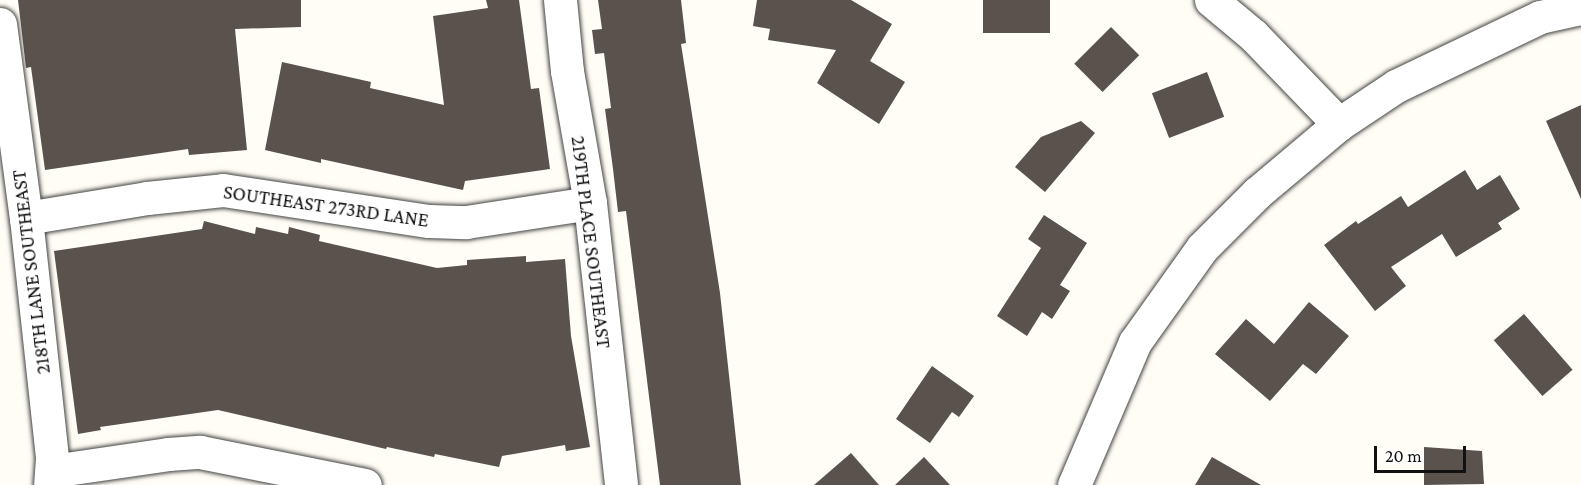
<!DOCTYPE html>
<html>
<head>
<meta charset="utf-8">
<style>
  body { margin:0 }
  #map { position:relative; width:1581px; height:485px; overflow:hidden; background:#fffdf5; font-family:"Crimson Pro",serif }
  div>[style] { position:absolute }
  .building>* { inset:0; background:#5a524d; transform-origin:0 0 }
  .roads { filter:drop-shadow(0 0 2px #444) drop-shadow(0 0 2px #444) }
  .street>* { height:33px; margin:-16.5px; padding:0 16.5px; transform-origin:16.5px; border-radius:16.5px; background:#fff }
  span { translate:-50% -50%; white-space:nowrap; text-align:center; line-height:1.15; -webkit-text-stroke:6px #fff; paint-order:stroke }
  .street-label { font-size:20px; color:#111 }
  .scale { position:absolute; left:1374px; top:446px; width:92px; height:27px; box-sizing:border-box; border:3px solid #111; border-top:0; padding-left:8px; font-size:18px; line-height:21px; white-space:nowrap; color:#111; -webkit-text-stroke:4px #fff; paint-order:stroke }
</style>
</head>
<body>
<div id="map">
  <div class="building">
    <i style="clip-path:polygon(18px 0,301px 0,301px 27px,235px 29px,247px 150px,189px 155px,188px 149px,45px 170px,31px 67px,26px 68px)"></i>
    <i style="clip-path:polygon(486px 0,519px 0,531px 89px,539px 88px,550px 169px,465px 181px,463px 190px,321px 159px,321px 163px,265px 150px,282px 62px,371px 82px,370px 88px,444px 105px,433px 16px,488px 8px)"></i>
    <i style="clip-path:polygon(598px 0,681px 0,686px 43px,681px 44px,720px 293px,741px 485px,660px 485px,626px 211px,618px 212px,613px 169px,605px 109px,611px 108px,604px 53px,595px 54px,592px 30px,602px 29px)"></i>
    <i style="clip-path:polygon(757px 0,851px 0,892px 24px,870px 61px,905px 82px,879px 124px,817px 83px,836px 50px,768px 40px,770px 29px,753px 26px)"></i>
    <i style="left:983px;top:0;width:67px;height:33px"></i>
    <i style="left:1111px;top:27px;width:40px;height:52px;rotate:45deg"></i>
    <i style="left:1207px;top:72px;width:48px;height:59px;rotate:69deg"></i>
    <i style="clip-path:polygon(1581px 105px,1581px 199px,1546px 121px)"></i>
    <i style="clip-path:polygon(1081px 121px,1095px 133px,1045px 192px,1015px 167px,1041px 137px)"></i>
    <i style="clip-path:polygon(1465px 170px,1477px 190px,1500px 175px,1520px 209px,1498px 223px,1502px 229px,1456px 257px,1442px 234px,1391px 267px,1406px 286px,1375px 311px,1324px 245px,1356px 221px,1358px 224px,1401px 196px,1408px 207px)"></i>
    <i style="clip-path:polygon(1044px 215px,1087px 243px,1060px 285px,1070px 291px,1052px 319px,1042px 312px,1027px 336px,997px 316px,1041px 248px,1028px 239px)"></i>
    <i style="clip-path:polygon(204px 221px,255px 234px,256px 227px,288px 234px,289px 227px,320px 235px,319px 241px,437px 268px,467px 265px,467px 260px,526px 256px,526px 262px,565px 259px,571px 336px,590px 447px,566px 451px,565px 445px,502px 456px,499px 467px,435px 454px,434px 457px,387px 447px,386px 449px,218px 410px,100px 427px,101px 430px,78px 434px,54px 251px,202px 229px)"></i>
    <i style="clip-path:polygon(1309px 302px,1349px 336px,1316px 374px,1303px 364px,1270px 401px,1215px 354px,1246px 319px,1274px 344px)"></i>
    <i style="left:1524px;top:314px;width:74px;height:40px;rotate:49deg"></i>
    <i style="clip-path:polygon(932px 366px,974px 396px,959px 417px,952px 412px,930px 443px,896px 419px)"></i>
    <i style="clip-path:polygon(1424px 447px,1482px 451px,1484px 484px,1424px 485px)"></i>
    <i style="clip-path:polygon(851px 453px,879px 485px,814px 485px)"></i>
    <i style="clip-path:polygon(924px 457px,950px 485px,895px 485px)"></i>
    <i style="clip-path:polygon(1212px 457px,1261px 485px,1195px 485px)"></i>
  </div>
  <div class="roads">
    <div class="street">
      <i style="left:560px;top:0;width:71px;rotate:84.4deg"></i>
      <i style="left:567px;top:71px;width:134px;rotate:80.1deg"></i>
      <i style="left:590px;top:203px;width:284px;rotate:83.7deg"></i>
      <i style="left:1211px;top:0;width:55px;rotate:39.8deg"></i>
      <i style="left:1253px;top:35px;width:124px;rotate:46deg"></i>
      <i style="left:0;top:24px;width:196px;rotate:82.4deg"></i>
      <i style="left:26px;top:218px;width:241px;rotate:83.8deg"></i>
      <i style="left:52px;top:458px;width:27px;rotate:94deg"></i>
      <i style="left:26px;top:218px;width:123px;rotate:-9.4deg"></i>
      <i style="left:147px;top:198px;width:76px;rotate:-6deg"></i>
      <i style="left:223px;top:190px;width:208px;rotate:8.6deg"></i>
      <i style="left:429px;top:221px;width:37px;rotate:2deg"></i>
      <i style="left:466px;top:222px;width:125px;rotate:-8.7deg"></i>
      <i style="left:52px;top:471px;width:117px;rotate:-8.3deg"></i>
      <i style="left:168px;top:454px;width:32px;rotate:-4deg"></i>
      <i style="left:200px;top:452px;width:168px;rotate:11.3deg"></i>
      <i style="left:1074px;top:485px;width:155px;rotate:-66.9deg"></i>
      <i style="left:1135px;top:342px;width:115px;rotate:-54.5deg"></i>
      <i style="left:1202px;top:248px;width:78px;rotate:-45deg"></i>
      <i style="left:1257px;top:193px;width:107px;rotate:-40.1deg"></i>
      <i style="left:1339px;top:124px;width:69px;rotate:-33.7deg"></i>
      <i style="left:1396px;top:86px;width:160px;rotate:-25.6deg"></i>
      <i style="left:1540px;top:17px;width:42px;rotate:-12.4deg"></i>
    </div>
  </div>
  <div class="street-label">
    <span style="left:326px;top:206px;rotate:8deg">SOUTHEAST 273RD LANE</span>
    <span style="left:591px;top:242px;rotate:83deg">219TH PLACE SOUTHEAST</span>
    <span style="left:31px;top:272px;rotate:-97deg">218TH LANE SOUTHEAST</span>
  </div>
  <div class="scale">20 m</div>
</div>
</body>
</html>
